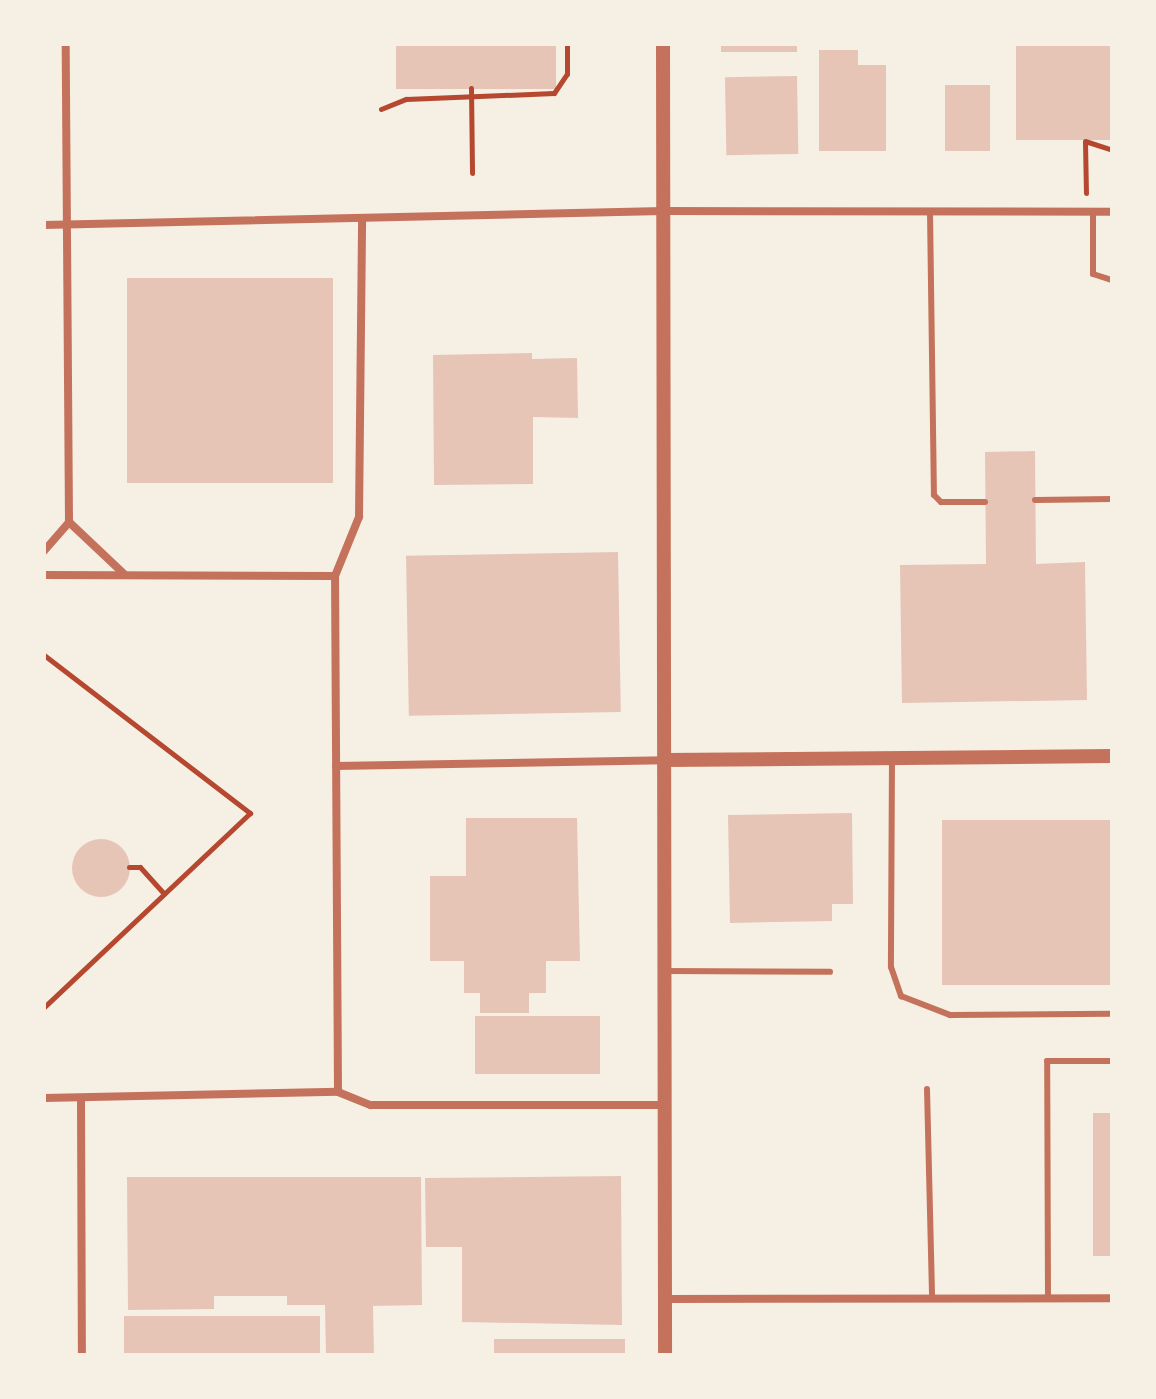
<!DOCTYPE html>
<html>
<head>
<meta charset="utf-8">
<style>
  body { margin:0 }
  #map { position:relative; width:1156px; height:1399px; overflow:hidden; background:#f6efe4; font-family:Cabin,sans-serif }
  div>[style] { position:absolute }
  .building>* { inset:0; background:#e6c5b7; transform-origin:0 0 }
  .round { border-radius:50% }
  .path>* { height:5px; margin:-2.5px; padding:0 2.5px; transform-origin:2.5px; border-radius:2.5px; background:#b5482f }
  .service>* { height:6px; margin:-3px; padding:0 3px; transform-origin:3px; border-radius:3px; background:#c5725c }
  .minor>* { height:8px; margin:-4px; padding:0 4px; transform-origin:4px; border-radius:4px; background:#c5725c }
  .tertiary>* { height:14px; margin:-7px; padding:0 7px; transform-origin:7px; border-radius:7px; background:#c5725c }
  span { translate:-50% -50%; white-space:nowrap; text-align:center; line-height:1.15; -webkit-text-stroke:6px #f6efe4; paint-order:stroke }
  .frame { position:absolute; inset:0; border:46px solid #f6efe4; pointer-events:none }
</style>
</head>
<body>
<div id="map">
  <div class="building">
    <i style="left:396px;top:44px;width:160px;height:45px"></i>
    <i style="left:721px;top:44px;width:76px;height:8px"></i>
    <i style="left:1016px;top:44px;width:96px;height:96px"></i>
    <i style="clip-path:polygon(819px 50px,858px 50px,858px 65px,886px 65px,886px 151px,819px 151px)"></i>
    <i style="left:797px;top:76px;width:78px;height:72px;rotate:89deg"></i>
    <i style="left:945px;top:85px;width:45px;height:66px"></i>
    <i style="left:127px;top:278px;width:206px;height:205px"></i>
    <i style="clip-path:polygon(532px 353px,532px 359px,577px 358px,578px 418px,533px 417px,533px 484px,434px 485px,433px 355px)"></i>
    <i style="clip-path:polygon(1035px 451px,1036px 564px,1085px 562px,1087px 700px,902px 703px,900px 565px,986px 564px,985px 452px)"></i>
    <i style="left:618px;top:552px;width:160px;height:212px;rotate:89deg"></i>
    <i style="clip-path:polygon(852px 813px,853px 904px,832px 904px,832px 921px,730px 923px,728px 815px)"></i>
    <i style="clip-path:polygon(466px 818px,577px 818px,580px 961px,546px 961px,546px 993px,529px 993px,529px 1013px,480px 1013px,480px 993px,464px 993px,464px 961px,430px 961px,430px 876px,466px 876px)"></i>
    <i style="left:1112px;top:820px;width:165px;height:170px;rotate:90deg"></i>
    <i class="round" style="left:72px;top:839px;width:58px;height:58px"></i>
    <i style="left:475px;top:1016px;width:125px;height:58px"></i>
    <i style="left:1093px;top:1113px;width:19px;height:143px"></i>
    <i style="clip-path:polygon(621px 1176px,622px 1325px,462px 1322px,462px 1247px,426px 1247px,425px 1178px)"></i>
    <i style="clip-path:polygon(127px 1177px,421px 1177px,422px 1305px,373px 1306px,374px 1355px,326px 1355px,325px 1305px,287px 1305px,287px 1296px,214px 1296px,214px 1309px,128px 1310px)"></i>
    <i style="left:320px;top:1316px;width:39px;height:196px;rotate:90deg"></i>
    <i style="left:625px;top:1339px;width:16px;height:131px;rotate:90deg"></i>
  </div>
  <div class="path">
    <i style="left:471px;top:88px;width:85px;rotate:89.3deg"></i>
    <i style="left:381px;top:109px;width:27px;rotate:-22deg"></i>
    <i style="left:406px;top:99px;width:148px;rotate:-2.3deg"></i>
    <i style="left:554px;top:93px;width:23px;rotate:-56deg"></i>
    <i style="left:567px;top:74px;width:30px;rotate:-90deg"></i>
    <i style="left:1085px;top:141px;width:28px;rotate:18deg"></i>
    <i style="left:1085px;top:142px;width:51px;rotate:88.9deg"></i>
    <i style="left:44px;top:655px;width:260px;rotate:37.5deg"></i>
    <i style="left:250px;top:813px;width:283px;rotate:136.7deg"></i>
    <i style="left:129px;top:867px;width:11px"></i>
    <i style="left:140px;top:867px;width:36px;rotate:48deg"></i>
  </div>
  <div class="service">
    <i style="left:930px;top:212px;width:283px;rotate:89.2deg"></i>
    <i style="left:934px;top:495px;width:10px;rotate:45deg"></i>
    <i style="left:941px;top:502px;width:44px"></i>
    <i style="left:1093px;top:212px;width:62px;rotate:90deg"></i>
    <i style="left:1093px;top:274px;width:20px;rotate:18deg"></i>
    <i style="left:1035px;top:500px;width:77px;rotate:-0.7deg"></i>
    <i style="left:892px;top:758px;width:209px;rotate:90.3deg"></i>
    <i style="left:891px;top:967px;width:31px;rotate:71deg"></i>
    <i style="left:901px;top:996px;width:53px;rotate:21.2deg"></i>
    <i style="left:950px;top:1015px;width:162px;rotate:-0.4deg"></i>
    <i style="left:665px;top:971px;width:165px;rotate:0.3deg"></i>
    <i style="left:927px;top:1089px;width:209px;rotate:88.6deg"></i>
    <i style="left:1048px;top:1298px;width:237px;rotate:-90.2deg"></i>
    <i style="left:1047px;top:1061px;width:65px"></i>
  </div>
  <div class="minor">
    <i style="left:44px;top:225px;width:619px;rotate:-1.3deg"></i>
    <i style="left:663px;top:211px;width:449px;rotate:0.1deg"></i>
    <i style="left:69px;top:522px;width:76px;rotate:43.4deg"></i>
    <i style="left:44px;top:551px;width:38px;rotate:-49deg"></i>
    <i style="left:69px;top:522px;width:478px;rotate:-90.4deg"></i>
    <i style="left:44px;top:575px;width:291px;rotate:0.2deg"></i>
    <i style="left:336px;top:766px;width:329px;rotate:-1deg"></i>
    <i style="left:338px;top:1092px;width:516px;rotate:-90.33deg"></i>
    <i style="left:335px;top:576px;width:64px;rotate:-67.9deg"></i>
    <i style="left:359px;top:517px;width:297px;rotate:-89.4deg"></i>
    <i style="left:44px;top:1098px;width:294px;rotate:-1.2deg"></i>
    <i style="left:338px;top:1092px;width:35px;rotate:22deg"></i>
    <i style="left:371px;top:1105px;width:295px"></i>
    <i style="left:81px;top:1098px;width:257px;rotate:89.8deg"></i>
    <i style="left:665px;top:1299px;width:447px;rotate:-0.1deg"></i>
  </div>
  <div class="tertiary">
    <i style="left:663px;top:44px;width:1311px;rotate:89.91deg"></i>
    <i style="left:665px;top:760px;width:447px;rotate:-0.5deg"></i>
  </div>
  <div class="frame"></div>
</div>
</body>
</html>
